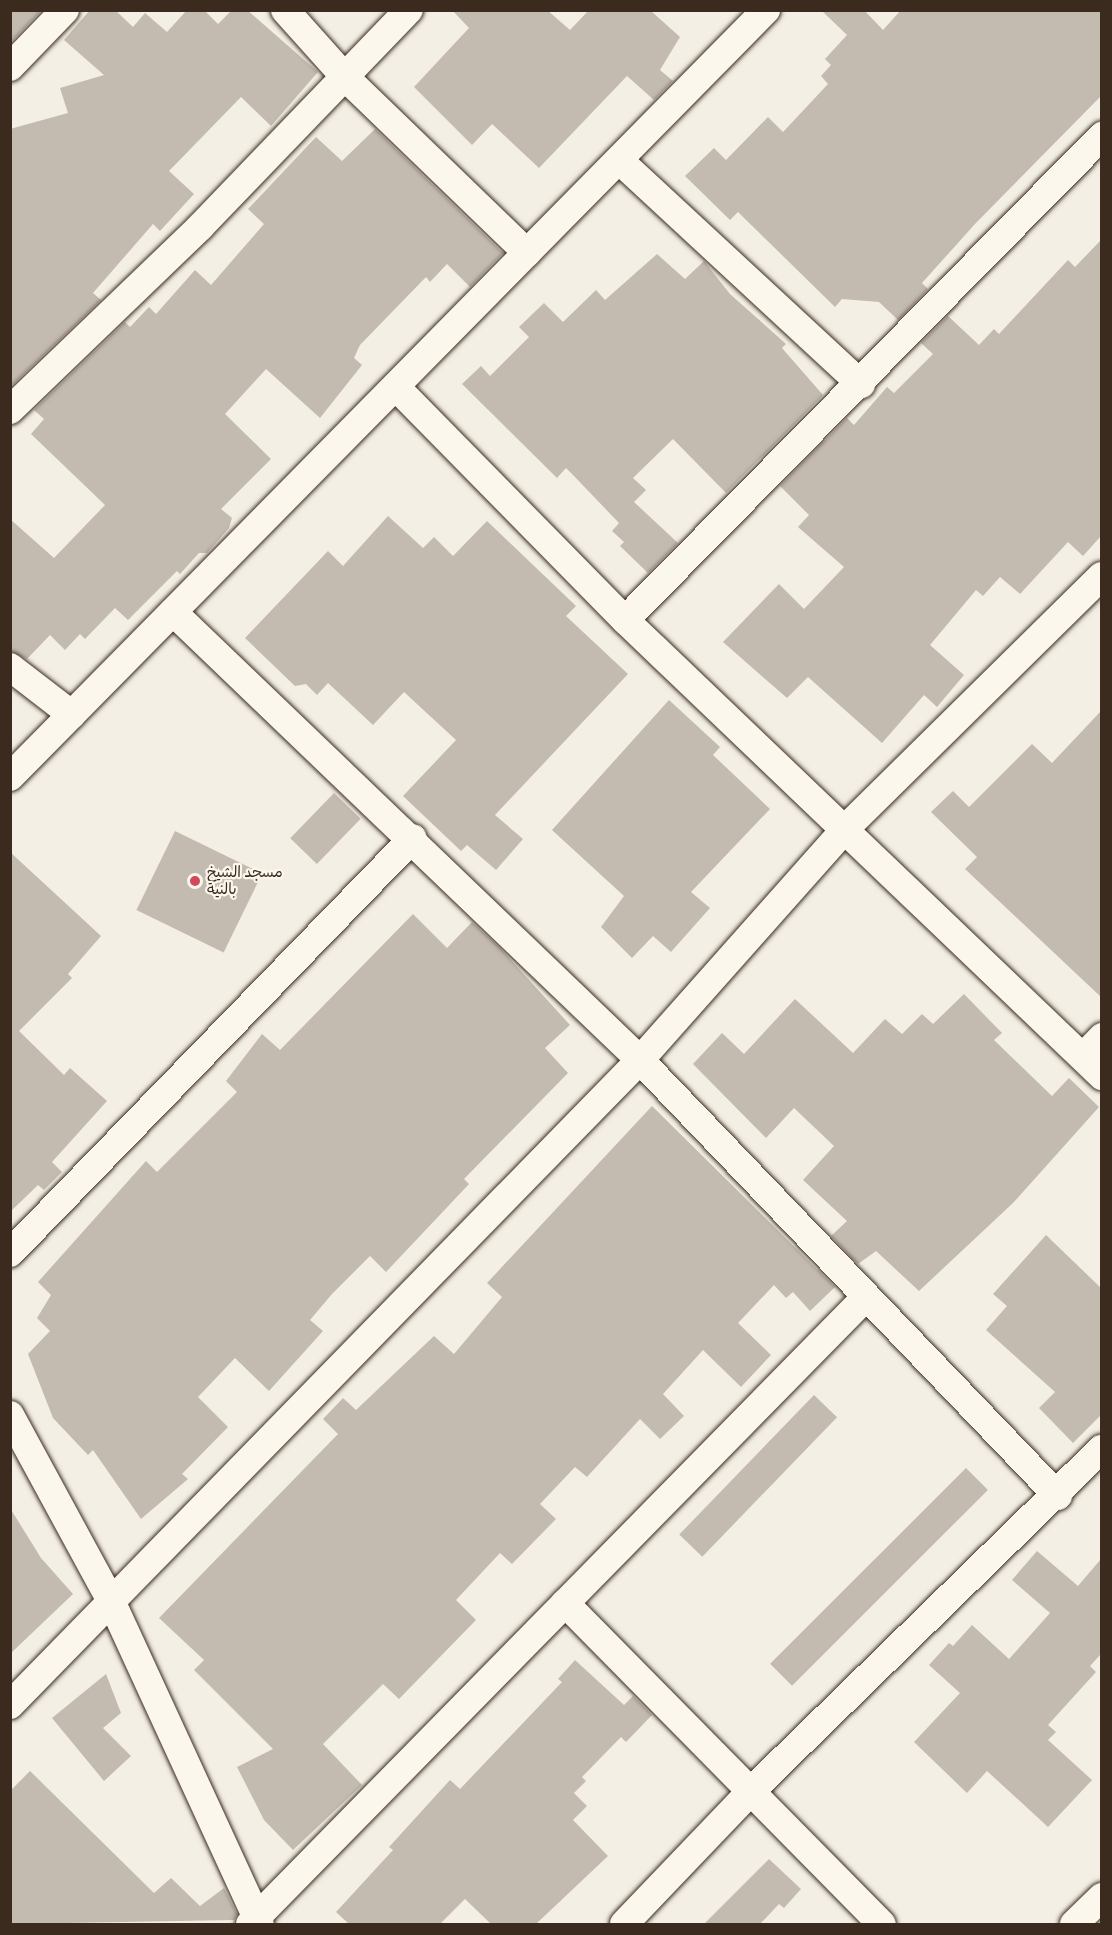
<!DOCTYPE html>
<html>
<head>
<meta charset="utf-8">
<style>
  body { margin:0 }
  #map { position:relative; width:1112px; height:1935px; overflow:hidden; background:#f3efe4; font-family:Pangolin,"Playpen Sans Arabic",sans-serif }
  div>[style] { position:absolute }
  .building>* { inset:0; background:#c3bbb0; transform-origin:0 0 }
  .roads { filter:drop-shadow(0 0 2px #3b2a1e) drop-shadow(0 0 2px #3b2a1e) }
  .street>* { height:28px; margin:-14px; padding:0 14px; transform-origin:14px; border-radius:14px; background:#fbf7ec }
  .dots>* { width:16px; height:16px; translate:-50% -50%; box-sizing:border-box; border:3px solid #fbf7ec; border-radius:50% }
  span { translate:-50% -50%; white-space:nowrap; text-align:center; line-height:1.15; -webkit-text-stroke:4.5px #fbf7ec; paint-order:stroke }
  .poi-label { font-size:15px; color:#3b2a1e }
  .left { translate:0 -50%; text-align:left }
  .frame { position:absolute; inset:0; border:12px solid #3b2a1e; pointer-events:none }
</style>
</head>
<body>
<div id="map">
  <div class="building">
    <i style="clip-path:polygon(10px 10px,42px 10px,10px 43px)"></i>
    <i style="clip-path:polygon(90px 10px,115px 10px,133px 27px,145px 13px,167px 32px,187px 10px,204px 10px,218px 24px,232px 10px,247px 10px,318px 72px,271px 126px,241px 97px,169px 171px,194px 194px,160px 231px,153px 224px,93px 293px,101px 300px,10px 387px,10px 129px,68px 113px,60px 88px,104px 75px,64px 40px)"></i>
    <i style="clip-path:polygon(452px 10px,547px 10px,570px 30px,589px 10px,650px 10px,680px 37px,660px 70px,673px 81px,654px 100px,627px 76px,539px 168px,492px 124px,472px 145px,414px 87px,469px 28px)"></i>
    <i style="clip-path:polygon(821px 10px,864px 10px,883px 30px,901px 10px,1101px 10px,1101px 96px,975px 224px,922px 283px,928px 289px,898px 320px,879px 302px,842px 299px,835px 307px,738px 212px,730px 220px,685px 176px,714px 148px,726px 160px,768px 117px,783px 132px,828px 84px,821px 76px,831px 65px,825px 59px,847px 35px)"></i>
    <i style="clip-path:polygon(375px 129px,503px 253px,470px 287px,447px 264px,430px 282px,426px 277px,360px 345px,354px 358px,362px 365px,320px 418px,266px 369px,225px 414px,271px 459px,221px 509px,232px 518px,229px 528px,207px 553px,199px 553px,180px 574px,177px 571px,128px 620px,115px 608px,85px 639px,80px 634px,65px 650px,50px 635px,27px 659px,10px 651px,10px 519px,54px 558px,105px 505px,31px 434px,44px 419px,34px 410px,125px 322px,130px 327px,149px 307px,156px 314px,195px 270px,211px 285px,264px 224px,248px 209px,316px 137px,342px 161px)"></i>
    <i style="clip-path:polygon(1101px 240px,1101px 536px,1083px 556px,1068px 542px,1020px 594px,1000px 577px,983px 596px,976px 590px,930px 645px,964px 675px,937px 707px,924px 695px,882px 743px,808px 677px,787px 698px,723px 642px,779px 584px,804px 609px,844px 567px,798px 527px,809px 515px,780px 486px,847px 418px,854px 425px,887px 387px,894px 393px,933px 354px,921px 343px,948px 316px,979px 345px,994px 329px,999px 334px,1068px 260px,1075px 267px)"></i>
    <i style="clip-path:polygon(657px 254px,685px 279px,704px 261px,730px 294px,786px 344px,782px 348px,823px 395px,726px 493px,673px 439px,633px 478px,646px 490px,634px 502px,678px 543px,648px 573px,620px 546px,624px 542px,612px 531px,619px 523px,574px 476px,566px 468px,557px 478px,462px 384px,481px 366px,490px 376px,529px 337px,519px 327px,544px 303px,563px 322px,596px 290px,605px 300px)"></i>
    <i style="clip-path:polygon(388px 516px,423px 548px,434px 537px,453px 556px,487px 521px,576px 606px,566px 616px,628px 674px,495px 815px,523px 839px,496px 870px,467px 845px,461px 851px,403px 796px,456px 740px,404px 692px,373px 725px,328px 683px,317px 695px,306px 684px,295px 686px,245px 638px,328px 551px,343px 566px)"></i>
    <i style="clip-path:polygon(669px 700px,720px 747px,713px 755px,770px 809px,691px 892px,710px 908px,671px 952px,653px 936px,632px 958px,601px 927px,624px 896px,552px 830px)"></i>
    <i style="clip-path:polygon(1101px 711px,1101px 997px,965px 869px,977px 857px,931px 812px,953px 791px,969px 807px,1032px 744px,1052px 763px)"></i>
    <i style="left:334px;top:793px;width:37px;height:63px;rotate:44deg"></i>
    <i style="left:175px;top:831px;width:97px;height:88px;rotate:26deg"></i>
    <i style="clip-path:polygon(10px 852px,101px 936px,68px 974px,72px 978px,19px 1031px,64px 1075px,70px 1068px,107px 1101px,52px 1162px,62px 1172px,44px 1190px,38px 1185px,10px 1212px)"></i>
    <i style="clip-path:polygon(413px 914px,447px 948px,472px 922px,500px 948px,570px 1025px,545px 1048px,568px 1073px,464px 1179px,469px 1184px,386px 1272px,370px 1256px,332px 1294px,310px 1320px,323px 1331px,269px 1391px,235px 1358px,198px 1397px,228px 1427px,182px 1474px,188px 1479px,141px 1519px,93px 1450px,88px 1455px,53px 1418px,28px 1354px,50px 1331px,37px 1318px,51px 1295px,38px 1282px,146px 1161px,157px 1172px,237px 1092px,226px 1081px,262px 1034px,280px 1050px)"></i>
    <i style="clip-path:polygon(964px 994px,1002px 1033px,994px 1040px,1052px 1096px,1069px 1078px,1099px 1107px,1013px 1203px,919px 1291px,876px 1251px,858px 1264px,831px 1236px,847px 1221px,803px 1180px,834px 1146px,794px 1108px,766px 1138px,693px 1064px,722px 1033px,744px 1054px,795px 999px,853px 1053px,885px 1019px,902px 1034px,922px 1014px,933px 1024px)"></i>
    <i style="clip-path:polygon(652px 1106px,835px 1287px,810px 1311px,793px 1292px,786px 1298px,774px 1285px,738px 1323px,771px 1355px,741px 1387px,703px 1350px,663px 1394px,684px 1416px,660px 1439px,640px 1419px,587px 1477px,575px 1467px,540px 1504px,556px 1519px,512px 1564px,500px 1553px,456px 1600px,476px 1620px,399px 1699px,383px 1684px,323px 1744px,362px 1785px,293px 1850px,264px 1820px,237px 1767px,273px 1749px,194px 1670px,204px 1660px,159px 1618px,338px 1434px,323px 1419px,343px 1398px,356px 1410px,434px 1336px,454px 1354px,502px 1297px,487px 1283px)"></i>
    <i style="clip-path:polygon(1046px 1235px,1101px 1288px,1101px 1415px,1073px 1443px,1039px 1408px,1055px 1392px,986px 1330px,1007px 1306px,993px 1294px)"></i>
    <i style="left:814px;top:1395px;width:32px;height:194px;rotate:44deg"></i>
    <i style="left:966px;top:1468px;width:31px;height:277px;rotate:45deg"></i>
    <i style="clip-path:polygon(10px 1508px,41px 1558px,73px 1594px,10px 1654px)"></i>
    <i style="clip-path:polygon(1037px 1551px,1078px 1586px,1101px 1559px,1101px 1654px,1090px 1666px,1096px 1672px,1048px 1725px,1056px 1732px,1048px 1740px,1092px 1780px,1048px 1827px,987px 1771px,967px 1793px,914px 1742px,960px 1693px,929px 1665px,949px 1643px,953px 1646px,972px 1625px,1009px 1659px,1050px 1613px,1012px 1580px)"></i>
    <i style="clip-path:polygon(575px 1660px,624px 1705px,633px 1696px,652px 1715px,626px 1742px,621px 1737px,582px 1777px,586px 1781px,574px 1793px,587px 1806px,573px 1820px,608px 1856px,536px 1924px,491px 1924px,465px 1899px,440px 1924px,349px 1924px,336px 1912px,393px 1850px,389px 1847px,450px 1780px,460px 1789px,562px 1682px,558px 1679px)"></i>
    <i style="clip-path:polygon(106px 1674px,121px 1713px,103px 1728px,131px 1756px,104px 1781px,52px 1718px)"></i>
    <i style="clip-path:polygon(30px 1771px,154px 1893px,171px 1878px,200px 1906px,224px 1888px,237px 1914px,234px 1920px,10px 1924px,10px 1791px)"></i>
    <i style="clip-path:polygon(769px 1859px,801px 1889px,784px 1908px,779px 1904px,760px 1924px,704px 1924px)"></i>
  </div>
  <div class="roads">
    <div class="street">
      <i style="left:285px;top:10px;width:90px;rotate:48.2deg"></i>
      <i style="left:345px;top:77px;width:253px;rotate:44deg"></i>
      <i style="left:10px;top:67px;width:79px;rotate:-46deg"></i>
      <i style="left:619px;top:160px;width:330px;rotate:42.8deg"></i>
      <i style="left:396px;top:387px;width:327px;rotate:45.5deg"></i>
      <i style="left:625px;top:620px;width:660px;rotate:43.71deg"></i>
      <i style="left:10px;top:410px;width:264px;rotate:-43.9deg"></i>
      <i style="left:200px;top:227px;width:301px;rotate:-46.1deg"></i>
      <i style="left:173px;top:612px;width:647px;rotate:43.81deg"></i>
      <i style="left:640px;top:1060px;width:604px;rotate:46.21deg"></i>
      <i style="left:625px;top:620px;width:680px;rotate:-45.42deg"></i>
      <i style="left:10px;top:667px;width:78px;rotate:37.7deg"></i>
      <i style="left:10px;top:777px;width:1077px;rotate:-45.41deg"></i>
      <i style="left:1083px;top:1057px;width:28px;rotate:-46deg"></i>
      <i style="left:10px;top:1253px;width:578px;rotate:-45.84deg"></i>
      <i style="left:10px;top:1415px;width:216px;rotate:61.5deg"></i>
      <i style="left:113px;top:1605px;width:351px;rotate:65.3deg"></i>
      <i style="left:565px;top:1603px;width:451px;rotate:45.4deg"></i>
      <i style="left:10px;top:1705px;width:902px;rotate:-45.67deg"></i>
      <i style="left:640px;top:1060px;width:306px;rotate:-48.4deg"></i>
      <i style="left:843px;top:831px;width:363px;rotate:-44.6deg"></i>
      <i style="left:250px;top:1924px;width:878px;rotate:-45.51deg"></i>
      <i style="left:624px;top:1924px;width:184px;rotate:-46.3deg"></i>
      <i style="left:751px;top:1791px;width:490px;rotate:-44.3deg"></i>
      <i style="left:1074px;top:1924px;width:39px;rotate:-44deg"></i>
    </div>
  </div>
  <div class="dots">
    <i style="left:195px;top:881px;background:#d1495b"></i>
  </div>
  <div class="poi-label">
    <span class="left" style="left:207px;top:881px">مسجد الشيخ<br>بالنية</span>
  </div>
  <div class="frame"></div>
</div>
</body>
</html>
